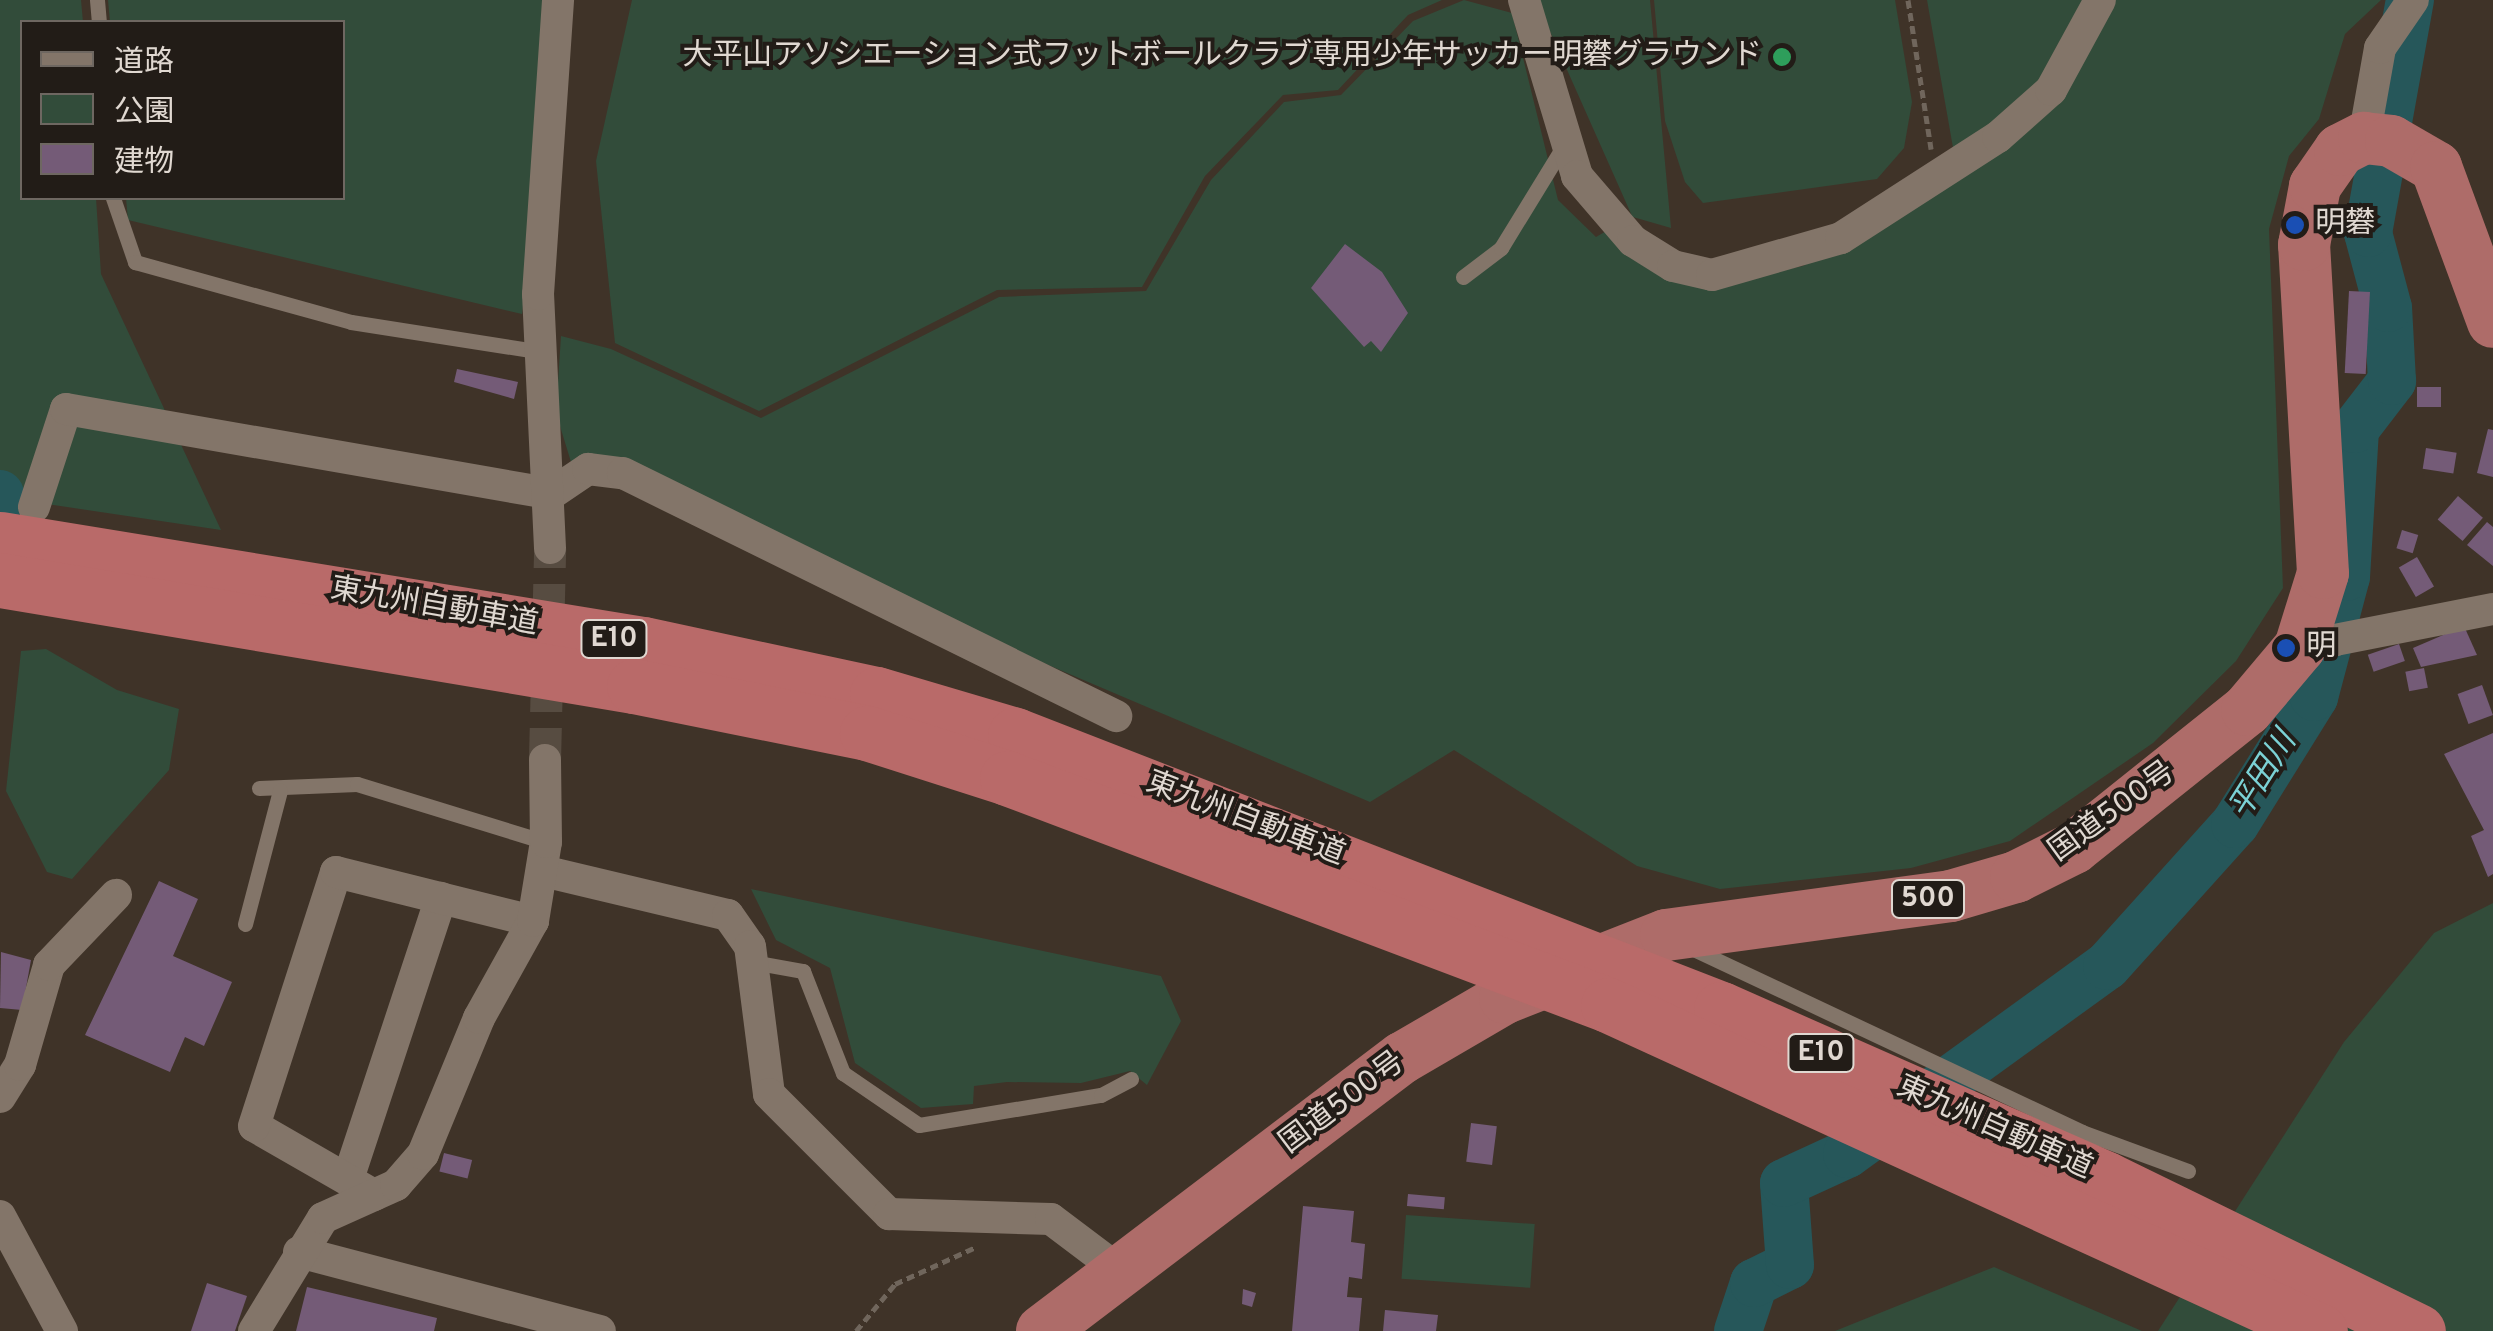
<!DOCTYPE html>
<html>
<head>
<meta charset="utf-8">
<style>
  body { margin:0 }
  #map { position:relative; width:2493px; height:1331px; overflow:hidden; background:#3f3328; font-family:Overpass,"Noto Sans JP",sans-serif }
  div>[style] { position:absolute }
  .green>* { inset:0; background:#324c3a; transform-origin:0 0 }
  .river>* { height:48px; margin:-24px; padding:0 24px; transform-origin:24px; border-radius:24px; background:#26575a }
  .building>* { inset:0; background:#745b77; transform-origin:0 0 }
  .minor-tunnel>* { height:32px; margin-top:-16px; transform-origin:0; background:repeating-linear-gradient(90deg,#574c41 0 32px,transparent 0 48px) }
  .path>* { height:5px; margin-top:-2.5px; transform-origin:0; background:repeating-linear-gradient(90deg,#70665c 0 8px,transparent 0 13px) }
  .service>* { height:15px; margin:-7.5px; padding:0 7.5px; transform-origin:7.5px; border-radius:7.5px; background:#837569 }
  .minor>* { height:32px; margin:-16px; padding:0 16px; transform-origin:16px; border-radius:16px; background:#837569 }
  .trunk>* { height:52px; margin:-26px; padding:0 26px; transform-origin:26px; border-radius:26px; background:#ae6c69 }
  .motorway>* { height:55px; margin:-27.5px; padding:0 27.5px; transform-origin:27.5px; border-radius:27.5px; background:#b96a69 }
  .dots>* { width:28px; height:28px; translate:-50% -50%; box-sizing:border-box; border:5px solid #221c17; border-radius:50% }
  span { translate:-50% -50%; white-space:nowrap; text-align:center; line-height:1.15; -webkit-text-stroke:8px #221c17; paint-order:stroke }
  .shield-label span { padding:2px 8px; background:#221c17; border:2px solid; border-radius:8px; -webkit-text-stroke-width:0 }
  .shield-label { font-size:28px; color:#e0d8d1; font-weight:700 }
  .poi-label { font-size:30px; color:#e0d8d1 }
  .right { translate:-100% -50%; text-align:right }
  .left { translate:0 -50%; text-align:left }
  .street-label { font-size:30px; color:#e0d8d1 }
  .water-label { font-size:32px; color:#7bd1d5; font-style:italic }
  .legend { position:absolute; left:20px; top:20px; width:325px; height:180px; box-sizing:border-box; background:#221c17; border:2px solid #6e6761; margin:0; padding:12px 18px; list-style:none; font-size:30px; color:#e0d8d1 }
  .legend li { display:flex; align-items:center; gap:20px; height:50px }
  .legend b { width:50px; border:2px solid #6e6761 }
</style>
</head>
<body>
<div id="map">
  <div class="green">
    <i style="clip-path:polygon(0 0,81px 0,83px 22px,22px 22px,22px 198px,96px 198px,101px 274px,221px 530px,0 497px)"></i>
    <i style="clip-path:polygon(108px 0,543px 0,540px 163px,522px 314px,128px 220px,126px 198px,342px 198px,342px 22px,110px 22px)"></i>
    <i style="clip-path:polygon(632px 0,1442px 0,1408px 15px,1338px 90px,1283px 95px,1205px 176px,1142px 287px,997px 290px,759px 411px,615px 343px,596px 161px)"></i>
    <i style="clip-path:polygon(1464px 0,1512px 13px,1558px 200px,1596px 237px,1632px 216px,1536px 0,1650px 0,1671px 228px,1633px 217px,1646px 263px,1734px 280px,1803px 266px,1958px 176px,1927px 0,2381px 0,2345px 34px,2319px 119px,2289px 156px,2269px 229px,2283px 588px,2236px 661px,2153px 743px,2010px 841px,1911px 868px,1720px 889px,1637px 866px,1454px 750px,1370px 802px,571px 462px,556px 413px,561px 336px,611px 349px,761px 418px,999px 297px,1146px 291px,1211px 180px,1284px 102px,1341px 95px,1413px 21px)"></i>
    <i style="clip-path:polygon(1654px 0,1895px 0,1912px 102px,1904px 148px,1877px 179px,1703px 203px,1685px 182px,1665px 121px)"></i>
    <i style="clip-path:polygon(46px 649px,117px 690px,179px 709px,169px 770px,72px 879px,47px 872px,6px 791px,21px 651px)"></i>
    <i style="clip-path:polygon(751px 889px,1161px 976px,1181px 1021px,1147px 1085px,1130px 1071px,1081px 1083px,1007px 1082px,974px 1086px,973px 1104px,921px 1108px,855px 1063px,830px 968px,776px 940px)"></i>
    <i style="clip-path:polygon(2493px 903px,2493px 1331px,2158px 1331px,2344px 1042px,2434px 933px)"></i>
    <i style="left:1406px;top:1215px;width:129px;height:64px;rotate:4deg"></i>
    <i style="clip-path:polygon(1994px 1267px,2142px 1331px,1835px 1331px)"></i>
  </div>
  <div class="river">
    <i style="left:0;top:494px;width:14px;rotate:86deg"></i>
    <i style="left:1738px;top:1331px;width:51px;rotate:-71.6deg"></i>
    <i style="left:1754px;top:1283px;width:40px;rotate:-26.6deg"></i>
    <i style="left:1790px;top:1265px;width:82px;rotate:-94.2deg"></i>
    <i style="left:1784px;top:1183px;width:69px;rotate:-24.7deg"></i>
    <i style="left:1847px;top:1154px;width:321px;rotate:-35.9deg"></i>
    <i style="left:2107px;top:966px;width:191px;rotate:-48deg"></i>
    <i style="left:2235px;top:824px;width:150px;rotate:-58.1deg"></i>
    <i style="left:2314px;top:697px;width:124px;rotate:-75.1deg"></i>
    <i style="left:2346px;top:577px;width:148px;rotate:-86.5deg"></i>
    <i style="left:2355px;top:429px;width:61px;rotate:-52.4deg"></i>
    <i style="left:2392px;top:381px;width:73px;rotate:-93.1deg"></i>
    <i style="left:2388px;top:308px;width:78px;rotate:-104.9deg"></i>
    <i style="left:2368px;top:233px;width:237px;rotate:-79.8deg"></i>
  </div>
  <div class="building">
    <i style="clip-path:polygon(1345px 244px,1382px 272px,1408px 313px,1381px 352px,1371px 341px,1364px 347px,1311px 288px)"></i>
    <i style="left:2349px;top:291px;width:21px;height:82px;rotate:3deg"></i>
    <i style="clip-path:polygon(457px 369px,518px 382px,514px 399px,454px 382px)"></i>
    <i style="left:2441px;top:387px;width:20px;height:24px;rotate:90deg"></i>
    <i style="clip-path:polygon(2488px 429px,2493px 430px,2493px 477px,2477px 473px)"></i>
    <i style="left:2426px;top:448px;width:31px;height:21px;rotate:9deg"></i>
    <i style="left:2458px;top:496px;width:33px;height:31px;rotate:41deg"></i>
    <i style="clip-path:polygon(2487px 522px,2493px 527px,2493px 566px,2467px 545px)"></i>
    <i style="left:2402px;top:530px;width:17px;height:19px;rotate:17deg"></i>
    <i style="left:2417px;top:557px;width:34px;height:21px;rotate:60deg"></i>
    <i style="clip-path:polygon(2464px 626px,2477px 655px,2421px 667px,2413px 648px)"></i>
    <i style="left:2399px;top:644px;width:18px;height:33px;rotate:71deg"></i>
    <i style="left:2424px;top:668px;width:20px;height:19px;rotate:79deg"></i>
    <i style="left:2482px;top:685px;width:32px;height:26px;rotate:70deg"></i>
    <i style="clip-path:polygon(2493px 733px,2493px 874px,2488px 877px,2471px 836px,2484px 830px,2444px 754px)"></i>
    <i style="clip-path:polygon(159px 881px,198px 899px,173px 956px,232px 982px,204px 1046px,185px 1037px,170px 1072px,85px 1035px)"></i>
    <i style="clip-path:polygon(1px 952px,31px 960px,22px 1010px,0 1008px)"></i>
    <i style="left:1471px;top:1123px;width:26px;height:39px;rotate:7deg"></i>
    <i style="left:444px;top:1153px;width:29px;height:19px;rotate:14deg"></i>
    <i style="left:1408px;top:1194px;width:37px;height:12px;rotate:5deg"></i>
    <i style="clip-path:polygon(1303px 1206px,1354px 1211px,1351px 1242px,1365px 1244px,1362px 1279px,1349px 1277px,1347px 1297px,1362px 1298px,1359px 1331px,1292px 1331px)"></i>
    <i style="clip-path:polygon(207px 1283px,247px 1296px,235px 1331px,191px 1331px)"></i>
    <i style="clip-path:polygon(307px 1287px,437px 1318px,434px 1331px,296px 1331px)"></i>
    <i style="clip-path:polygon(1243px 1289px,1256px 1293px,1252px 1307px,1242px 1304px)"></i>
    <i style="clip-path:polygon(1385px 1310px,1438px 1315px,1436px 1331px,1383px 1331px)"></i>
  </div>
  <div class="minor-tunnel">
    <i style="left:545px;top:760px;width:212px;rotate:-88.6deg"></i>
  </div>
  <div class="path">
    <i style="left:1908px;top:0;width:151px;rotate:81.2deg"></i>
    <i style="left:856px;top:1331px;width:61px;rotate:-50.3deg"></i>
    <i style="left:895px;top:1284px;width:89px;rotate:-24.6deg"></i>
  </div>
  <div class="service">
    <i style="left:97px;top:0;width:22px;rotate:85deg"></i>
    <i style="left:113px;top:198px;width:68px;rotate:71deg"></i>
    <i style="left:135px;top:262px;width:224px;rotate:15.5deg"></i>
    <i style="left:351px;top:322px;width:193px;rotate:8.9deg"></i>
    <i style="left:1463px;top:277px;width:48px;rotate:-37.3deg"></i>
    <i style="left:1501px;top:248px;width:121px;rotate:-58.5deg"></i>
    <i style="left:259px;top:788px;width:98px;rotate:-2.3deg"></i>
    <i style="left:357px;top:784px;width:198px;rotate:17.1deg"></i>
    <i style="left:245px;top:924px;width:138px;rotate:-75.3deg"></i>
    <i style="left:1687px;top:946px;width:437px;rotate:25.2deg"></i>
    <i style="left:2082px;top:1132px;width:113px;rotate:20.2deg"></i>
    <i style="left:752px;top:962px;width:52px;rotate:10deg"></i>
    <i style="left:803px;top:971px;width:110px;rotate:68.6deg"></i>
    <i style="left:843px;top:1073px;width:92px;rotate:34.4deg"></i>
    <i style="left:919px;top:1125px;width:184px;rotate:-9.4deg"></i>
    <i style="left:1101px;top:1095px;width:34px;rotate:-28deg"></i>
  </div>
  <div class="minor">
    <i style="left:1524px;top:0;width:184px;rotate:73.2deg"></i>
    <i style="left:1577px;top:176px;width:86px;rotate:49.3deg"></i>
    <i style="left:1633px;top:241px;width:47px;rotate:32deg"></i>
    <i style="left:1673px;top:266px;width:40px;rotate:13deg"></i>
    <i style="left:1712px;top:275px;width:134px;rotate:-16deg"></i>
    <i style="left:1841px;top:238px;width:187px;rotate:-32.8deg"></i>
    <i style="left:1998px;top:137px;width:71px;rotate:-41.6deg"></i>
    <i style="left:2051px;top:90px;width:102px;rotate:-61.4deg"></i>
    <i style="left:2364px;top:138px;width:91px;rotate:-79.9deg"></i>
    <i style="left:2380px;top:48px;width:58px;rotate:-55.5deg"></i>
    <i style="left:34px;top:507px;width:103px;rotate:-71.9deg"></i>
    <i style="left:66px;top:409px;width:492px;rotate:9.9deg"></i>
    <i style="left:551px;top:494px;width:45px;rotate:-34deg"></i>
    <i style="left:588px;top:469px;width:35px;rotate:7deg"></i>
    <i style="left:623px;top:473px;width:550px;rotate:26.24deg"></i>
    <i style="left:550px;top:548px;width:254px;rotate:-92.7deg"></i>
    <i style="left:538px;top:294px;width:295px;rotate:-86.1deg"></i>
    <i style="left:2304px;top:637px;width:31px;rotate:6deg"></i>
    <i style="left:2335px;top:640px;width:161px;rotate:-11.1deg"></i>
    <i style="left:543px;top:871px;width:190px;rotate:13.4deg"></i>
    <i style="left:728px;top:915px;width:38px;rotate:55deg"></i>
    <i style="left:750px;top:946px;width:149px;rotate:82.7deg"></i>
    <i style="left:769px;top:1094px;width:170px;rotate:45deg"></i>
    <i style="left:889px;top:1214px;width:162px;rotate:1.8deg"></i>
    <i style="left:1051px;top:1219px;width:86px;rotate:37deg"></i>
    <i style="left:0;top:1097px;width:38px;rotate:-58deg"></i>
    <i style="left:20px;top:1065px;width:104px;rotate:-73.8deg"></i>
    <i style="left:49px;top:965px;width:97px;rotate:-46.3deg"></i>
    <i style="left:349px;top:1176px;width:293px;rotate:-71.7deg"></i>
    <i style="left:374px;top:1195px;width:138px;rotate:-150.1deg"></i>
    <i style="left:254px;top:1126px;width:267px;rotate:-72.1deg"></i>
    <i style="left:336px;top:872px;width:203px;rotate:14deg"></i>
    <i style="left:0;top:1216px;width:131px;rotate:61.7deg"></i>
    <i style="left:299px;top:1252px;width:311px;rotate:14.7deg"></i>
    <i style="left:254px;top:1331px;width:132px;rotate:-58.6deg"></i>
    <i style="left:323px;top:1218px;width:80px;rotate:-24.3deg"></i>
    <i style="left:396px;top:1185px;width:41px;rotate:-48.9deg"></i>
    <i style="left:423px;top:1154px;width:147px;rotate:-67.6deg"></i>
    <i style="left:479px;top:1018px;width:111px;rotate:-60.9deg"></i>
    <i style="left:533px;top:921px;width:80px;rotate:-80.7deg"></i>
    <i style="left:546px;top:842px;width:82px;rotate:-90.7deg"></i>
  </div>
  <div class="trunk">
    <i style="left:1042px;top:1331px;width:452px;rotate:-37.2deg"></i>
    <i style="left:1402px;top:1058px;width:119px;rotate:-30.2deg"></i>
    <i style="left:1505px;top:998px;width:173px;rotate:-21.4deg"></i>
    <i style="left:1666px;top:935px;width:288px;rotate:-7.8deg"></i>
    <i style="left:1951px;top:896px;width:68px;rotate:-16.3deg"></i>
    <i style="left:2016px;top:877px;width:65px;rotate:-26.6deg"></i>
    <i style="left:2074px;top:848px;width:221px;rotate:-38.6deg"></i>
    <i style="left:2247px;top:710px;width:82px;rotate:-49.9deg"></i>
    <i style="left:2300px;top:647px;width:77px;rotate:-72.7deg"></i>
    <i style="left:2323px;top:573px;width:329px;rotate:-93.3deg"></i>
    <i style="left:2304px;top:245px;width:60px;rotate:-79.4deg"></i>
    <i style="left:2315px;top:186px;width:44px;rotate:-55.2deg"></i>
    <i style="left:2340px;top:150px;width:27px;rotate:-27deg"></i>
    <i style="left:2364px;top:138px;width:27px;rotate:6deg"></i>
    <i style="left:2391px;top:141px;width:52px;rotate:30deg"></i>
    <i style="left:2436px;top:167px;width:165px;rotate:69.8deg"></i>
  </div>
  <div class="motorway">
    <i style="left:0;top:539px;width:652px;rotate:9.27deg"></i>
    <i style="left:643px;top:644px;width:239px;rotate:12.1deg"></i>
    <i style="left:877px;top:694px;width:144px;rotate:16.5deg"></i>
    <i style="left:1015px;top:735px;width:757px;rotate:21.21deg"></i>
    <i style="left:1721px;top:1009px;width:421px;rotate:23.8deg"></i>
    <i style="left:2106px;top:1179px;width:347px;rotate:26deg"></i>
    <i style="left:0;top:580px;width:643px;rotate:9.49deg"></i>
    <i style="left:634px;top:686px;width:238px;rotate:11.4deg"></i>
    <i style="left:867px;top:733px;width:147px;rotate:17.8deg"></i>
    <i style="left:1007px;top:778px;width:642px;rotate:20.69deg"></i>
    <i style="left:1608px;top:1005px;width:783px;rotate:24.6deg"></i>
  </div>
  <div class="dots">
    <i style="left:1782px;top:57px;background:#2e9e5b"></i>
    <i style="left:2295px;top:225px;background:#1a4fb4"></i>
    <i style="left:2286px;top:648px;background:#1a4fb4"></i>
  </div>
  <div class="shield-label">
    <span style="left:614px;top:639px">E10</span>
    <span style="left:1928px;top:899px">500</span>
    <span style="left:1821px;top:1053px">E10</span>
  </div>
  <div class="poi-label">
    <span class="right" style="left:1762px;top:57px">大平山アソシエーション式フットボールクラブ専用少年サッカー明礬グラウンド</span>
    <span class="left" style="left:2315px;top:225px">明礬</span>
    <span class="left" style="left:2306px;top:648px">明</span>
  </div>
  <div class="street-label">
    <span style="left:434px;top:608px;rotate:10deg">東九州自動車道</span>
    <span style="left:2113px;top:813px;rotate:-36deg">国道500号</span>
    <span style="left:1245px;top:820px;rotate:21deg">東九州自動車道</span>
    <span style="left:1343px;top:1104px;rotate:-37deg">国道500号</span>
    <span style="left:1994px;top:1129px;rotate:24deg">東九州自動車道</span>
  </div>
  <div class="water-label">
    <span style="left:2264px;top:776px;rotate:-58deg">平田川</span>
  </div>
  <ul class="legend">
  <li><b style="height:12px;background:#837569"></b>道路</li>
  <li><b style="height:28px;background:#324c3a"></b>公園</li>
  <li><b style="height:28px;background:#745b77"></b>建物</li>
  </ul>
</div>
</body>
</html>
